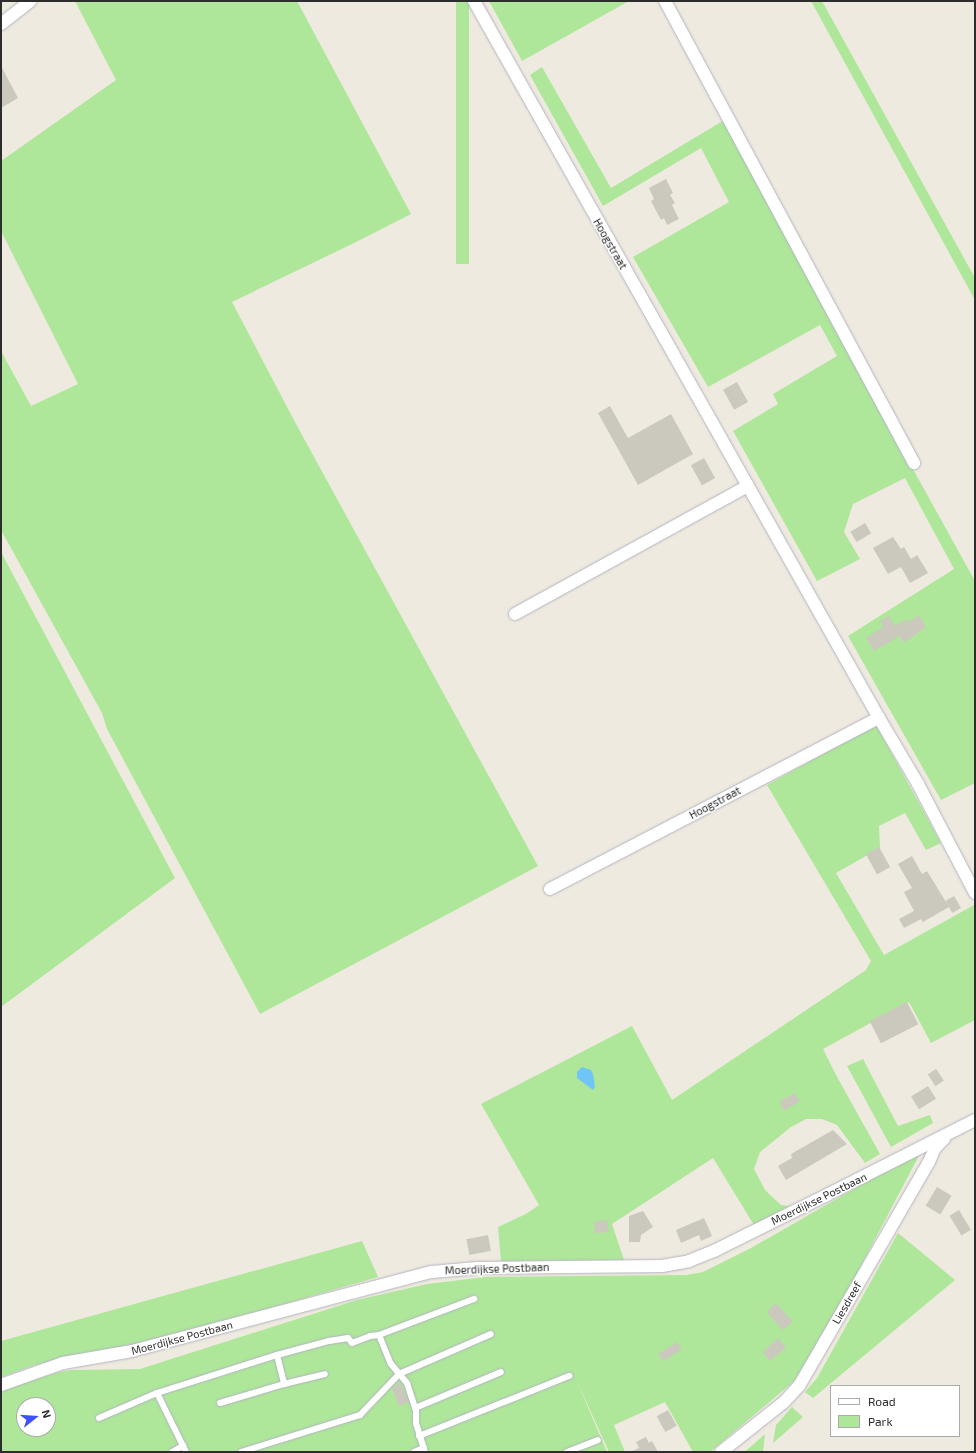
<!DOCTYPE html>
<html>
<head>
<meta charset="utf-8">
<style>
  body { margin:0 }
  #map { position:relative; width:976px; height:1453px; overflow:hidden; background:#efeadf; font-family:"Exo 2",sans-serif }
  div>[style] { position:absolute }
  .green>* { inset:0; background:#aee79a; transform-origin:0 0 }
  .water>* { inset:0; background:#6fc5f5 }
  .building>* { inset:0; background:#cbc8be; transform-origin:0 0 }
  .roads { filter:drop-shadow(0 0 1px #b3b4c1) drop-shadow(0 0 1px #b3b4c1) }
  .service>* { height:6px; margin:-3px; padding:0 3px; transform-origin:3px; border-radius:3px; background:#fff }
  .minor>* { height:12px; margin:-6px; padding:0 6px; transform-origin:6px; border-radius:6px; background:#fff }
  span { translate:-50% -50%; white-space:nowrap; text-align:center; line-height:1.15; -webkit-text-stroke:3px #fff; paint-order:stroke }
  .street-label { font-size:11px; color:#2d2d2d }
  .frame { position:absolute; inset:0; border:2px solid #2d2d2d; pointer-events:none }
  .legend { position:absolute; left:830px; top:1385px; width:130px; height:52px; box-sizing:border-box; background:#fff; border:1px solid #ababab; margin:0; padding:5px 7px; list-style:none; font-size:12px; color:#2d2d2d }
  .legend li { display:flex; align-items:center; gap:8px; height:20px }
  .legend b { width:20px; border:1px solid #ababab }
  .north { position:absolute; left:16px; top:1397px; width:40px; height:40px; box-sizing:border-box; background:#fff; border:1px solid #ababab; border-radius:50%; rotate:73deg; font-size:11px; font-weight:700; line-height:16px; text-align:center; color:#2d2d2d }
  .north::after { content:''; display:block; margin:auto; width:14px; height:18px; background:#3d50ff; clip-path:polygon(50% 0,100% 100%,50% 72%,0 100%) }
</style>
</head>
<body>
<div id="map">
  <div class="green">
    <i style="clip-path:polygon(75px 1px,297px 1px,411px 214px,354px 243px,232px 302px,296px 424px,538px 866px,260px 1014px,107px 729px,102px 713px,1px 530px,1px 351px,31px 406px,78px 384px,1px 231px,1px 161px,116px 80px)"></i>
    <i style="left:456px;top:1px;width:13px;height:263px"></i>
    <i style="clip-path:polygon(489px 1px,629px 1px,522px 61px)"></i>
    <i style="clip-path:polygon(811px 1px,822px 1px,975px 278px,975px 300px)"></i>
    <i style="clip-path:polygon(542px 67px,611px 188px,726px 119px,888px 424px,975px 581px,975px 783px,941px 800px,848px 636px,954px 569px,905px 478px,853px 504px,844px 532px,860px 559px,817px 581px,733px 431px,778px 404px,773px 394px,837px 356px,820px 325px,708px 387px,633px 257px,729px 202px,701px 148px,603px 206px,530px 75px)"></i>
    <i style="clip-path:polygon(1px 552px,175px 878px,1px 1007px)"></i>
    <i style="clip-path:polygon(876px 725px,941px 843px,926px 850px,905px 813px,879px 826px,880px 848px,836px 873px,884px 955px,974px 905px,975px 1020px,931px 1043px,909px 1002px,823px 1049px,836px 1075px,880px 1154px,865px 1163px,837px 1125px,822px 1119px,806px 1119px,791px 1127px,760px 1152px,754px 1169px,765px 1190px,781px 1205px,789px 1206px,754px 1225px,713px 1158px,612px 1224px,624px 1260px,501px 1261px,498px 1227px,526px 1214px,539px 1205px,481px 1104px,632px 1026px,672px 1100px,866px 970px,871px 961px,767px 785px)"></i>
    <i style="clip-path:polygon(863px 1059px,898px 1126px,930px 1115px,933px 1123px,891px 1147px,847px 1066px)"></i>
    <i style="clip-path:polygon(evenodd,922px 1150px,855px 1277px,805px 1367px,793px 1382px,710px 1452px,693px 1452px,665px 1402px,614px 1425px,625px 1452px,609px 1452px,576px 1379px,607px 1452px,1px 1452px,1px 1392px,26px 1382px,59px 1372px,71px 1370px,140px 1369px,357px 1300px,427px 1284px,485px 1277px,686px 1275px,703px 1272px,751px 1248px,922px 1150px,24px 1405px,48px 1405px,48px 1429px,24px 1429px,24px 1405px)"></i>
    <i style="clip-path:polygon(898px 1233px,955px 1280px,813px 1398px,805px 1392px,817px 1378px)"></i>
    <i style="clip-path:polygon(362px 1241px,378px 1277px,187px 1332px,136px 1346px,75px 1355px,35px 1365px,1px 1377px,1px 1341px)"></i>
    <i style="clip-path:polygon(792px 1407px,803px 1417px,773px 1443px,776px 1425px)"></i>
    <i style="clip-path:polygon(765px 1434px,763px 1452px,744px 1452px,748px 1449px)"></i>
  </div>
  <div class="water">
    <i style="clip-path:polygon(582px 1067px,591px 1070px,593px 1074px,595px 1087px,593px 1090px,577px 1078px,577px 1072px)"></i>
  </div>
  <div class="building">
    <i style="clip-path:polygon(1px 66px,18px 98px,1px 108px)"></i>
    <i style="clip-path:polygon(666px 179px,673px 193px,670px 195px,675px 203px,672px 205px,679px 219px,667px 225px,664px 218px,661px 220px,651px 201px,654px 199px,649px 188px)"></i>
    <i style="left:737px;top:382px;width:23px;height:16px;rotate:61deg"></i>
    <i style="clip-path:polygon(610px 406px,628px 438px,671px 414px,693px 454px,638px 485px,598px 413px)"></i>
    <i style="left:704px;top:458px;width:23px;height:15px;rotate:61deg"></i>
    <i style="left:865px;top:523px;width:12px;height:17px;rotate:59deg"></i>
    <i style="clip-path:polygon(893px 537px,901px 549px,904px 547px,911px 559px,917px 555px,928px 573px,910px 583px,901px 567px,888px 574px,873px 548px)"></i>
    <i style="clip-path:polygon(919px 615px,926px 627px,904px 643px,900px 636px,874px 651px,866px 638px,883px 627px,880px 621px,889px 616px,895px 626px,907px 619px,909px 622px)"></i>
    <i style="left:879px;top:847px;width:23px;height:15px;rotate:61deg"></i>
    <i style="clip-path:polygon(912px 856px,922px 874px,927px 871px,949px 907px,923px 922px,921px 919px,904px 928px,899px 919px,914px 911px,904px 892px,912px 888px,898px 864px)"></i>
    <i style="left:954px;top:896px;width:14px;height:10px;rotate:60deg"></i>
    <i style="left:907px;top:1002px;width:25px;height:42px;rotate:63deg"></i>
    <i style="left:936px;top:1069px;width:14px;height:10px;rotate:56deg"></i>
    <i style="left:928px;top:1086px;width:15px;height:20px;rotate:58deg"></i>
    <i style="left:795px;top:1093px;width:10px;height:18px;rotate:61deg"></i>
    <i style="clip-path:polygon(833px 1130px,847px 1144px,786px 1180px,778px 1166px,792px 1158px,791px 1154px)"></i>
    <i style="left:937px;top:1187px;width:17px;height:22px;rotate:31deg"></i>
    <i style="left:959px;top:1210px;width:23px;height:11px;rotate:59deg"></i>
    <i style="clip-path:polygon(643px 1211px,653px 1227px,641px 1235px,640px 1242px,629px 1242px,629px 1216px)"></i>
    <i style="clip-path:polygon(704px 1218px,712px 1236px,701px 1241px,699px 1235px,681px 1243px,676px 1230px)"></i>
    <i style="clip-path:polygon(607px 1220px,609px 1232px,595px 1233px,594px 1222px)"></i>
    <i style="left:488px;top:1235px;width:16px;height:22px;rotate:79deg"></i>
    <i style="left:776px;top:1303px;width:25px;height:13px;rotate:48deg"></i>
    <i style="left:778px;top:1338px;width:12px;height:21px;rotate:48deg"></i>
    <i style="left:677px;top:1342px;width:9px;height:22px;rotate:58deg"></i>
    <i style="clip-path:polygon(400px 1382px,409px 1402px,399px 1406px,392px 1388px)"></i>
    <i style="left:668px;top:1410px;width:18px;height:13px;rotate:61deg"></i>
    <i style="clip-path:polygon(646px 1437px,649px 1443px,652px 1441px,658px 1452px,630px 1452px,639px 1448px,636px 1442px)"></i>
  </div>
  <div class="roads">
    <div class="service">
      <i style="left:379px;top:1335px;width:102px;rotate:-20.8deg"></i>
      <i style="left:277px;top:1355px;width:30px;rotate:76deg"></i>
      <i style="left:284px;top:1384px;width:42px;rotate:-13.7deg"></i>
      <i style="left:157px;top:1393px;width:66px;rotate:63.8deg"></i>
      <i style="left:220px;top:1403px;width:67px;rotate:-16.5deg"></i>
      <i style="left:415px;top:1408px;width:93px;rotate:-22.7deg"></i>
      <i style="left:99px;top:1418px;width:63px;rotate:-23.3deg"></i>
      <i style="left:157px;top:1393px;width:126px;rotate:-17.6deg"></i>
      <i style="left:277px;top:1355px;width:54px;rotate:-15.1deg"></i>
      <i style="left:329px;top:1341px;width:19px;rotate:-9deg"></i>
      <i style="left:348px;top:1338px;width:6px;rotate:51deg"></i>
      <i style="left:352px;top:1343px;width:19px;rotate:-21deg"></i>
      <i style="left:370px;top:1336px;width:9px;rotate:-6deg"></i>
      <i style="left:379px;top:1335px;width:31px;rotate:68deg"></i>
      <i style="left:391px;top:1364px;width:25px;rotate:50deg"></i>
      <i style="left:407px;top:1383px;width:28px;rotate:72deg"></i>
      <i style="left:416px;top:1410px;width:13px;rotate:90deg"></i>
      <i style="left:416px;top:1423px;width:30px;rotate:73deg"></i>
      <i style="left:419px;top:1436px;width:162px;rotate:-21.8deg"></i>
      <i style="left:172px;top:1452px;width:13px;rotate:-29deg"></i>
      <i style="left:241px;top:1452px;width:125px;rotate:-17.3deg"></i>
      <i style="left:360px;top:1415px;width:57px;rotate:-46.4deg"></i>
      <i style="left:399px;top:1374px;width:100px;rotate:-23.5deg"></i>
      <i style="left:414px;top:1452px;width:11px;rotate:-22deg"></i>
      <i style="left:567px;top:1452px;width:33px;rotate:-21deg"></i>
    </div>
    <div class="minor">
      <i style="left:474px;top:1px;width:823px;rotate:60.54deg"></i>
      <i style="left:879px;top:718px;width:77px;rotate:59.4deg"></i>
      <i style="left:918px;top:784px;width:123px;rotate:62.4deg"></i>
      <i style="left:665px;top:1px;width:525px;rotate:61.68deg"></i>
      <i style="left:1px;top:24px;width:37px;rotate:-38deg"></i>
      <i style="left:515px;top:614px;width:266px;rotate:-28.8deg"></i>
      <i style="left:550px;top:889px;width:371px;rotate:-27.5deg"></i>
      <i style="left:1px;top:1385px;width:66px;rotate:-19.5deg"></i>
      <i style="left:63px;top:1363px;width:70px;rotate:-9.9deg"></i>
      <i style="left:132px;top:1351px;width:310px;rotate:-14.8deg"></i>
      <i style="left:432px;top:1272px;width:45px;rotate:-5.1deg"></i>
      <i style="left:477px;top:1268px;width:185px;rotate:-0.6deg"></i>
      <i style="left:662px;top:1266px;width:27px;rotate:-10deg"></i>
      <i style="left:689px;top:1261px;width:29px;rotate:-22deg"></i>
      <i style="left:716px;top:1250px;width:122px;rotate:-26.4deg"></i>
      <i style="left:825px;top:1196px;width:168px;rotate:-26.9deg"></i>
      <i style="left:721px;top:1452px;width:80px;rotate:-38.4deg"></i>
      <i style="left:784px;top:1402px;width:22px;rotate:-47deg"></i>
      <i style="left:799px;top:1386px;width:259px;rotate:-59.9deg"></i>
      <i style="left:929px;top:1162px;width:15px;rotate:-67deg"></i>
      <i style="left:935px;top:1148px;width:13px;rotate:-45deg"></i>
    </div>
  </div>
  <div class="street-label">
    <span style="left:610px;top:244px;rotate:60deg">Hoogstraat</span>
    <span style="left:715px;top:803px;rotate:-28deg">Hoogstraat</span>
    <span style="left:819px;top:1199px;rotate:-26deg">Moerdijkse Postbaan</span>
    <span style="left:497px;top:1269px;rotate:-2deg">Moerdijkse Postbaan</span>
    <span style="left:847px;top:1303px;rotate:-60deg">Liesdreef</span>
    <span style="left:182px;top:1338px;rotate:-15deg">Moerdijkse Postbaan</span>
  </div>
  <div class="frame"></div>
  <ul class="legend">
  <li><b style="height:5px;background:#fff"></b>Road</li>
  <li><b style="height:11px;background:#aee79a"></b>Park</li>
  </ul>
  <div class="north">N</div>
</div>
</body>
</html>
